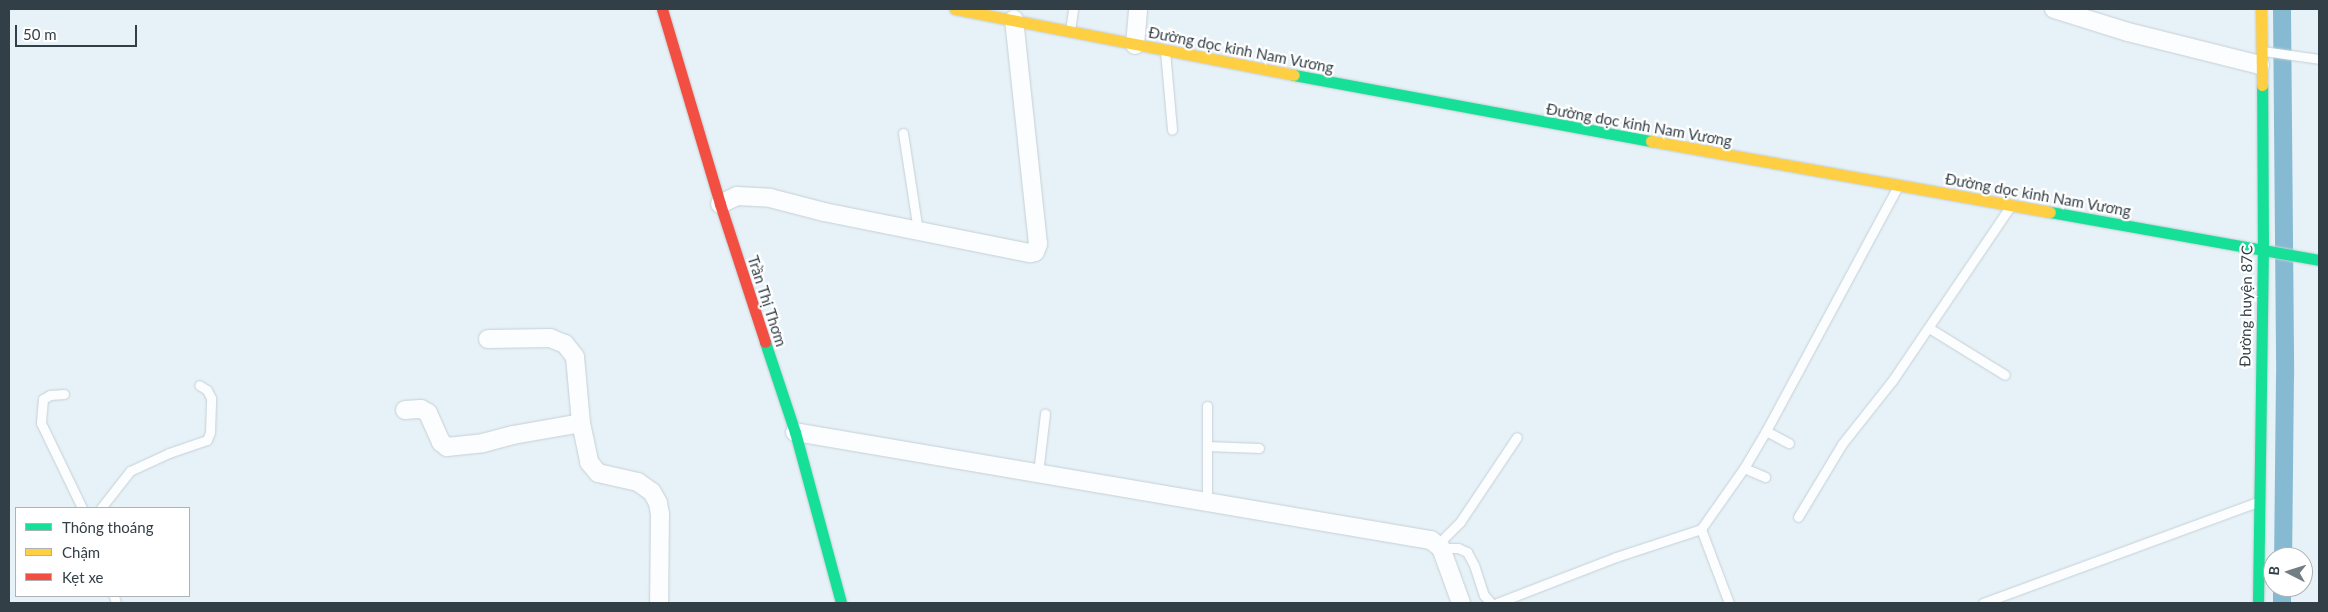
<!DOCTYPE html>
<html>
<head>
<meta charset="utf-8">
<style>
  body { margin:0 }
  #map { position:relative; width:2328px; height:612px; overflow:hidden; background:#e7f2f8; font-family:Lato,sans-serif }
  div>[style] { position:absolute }
  .canal>* { height:18px; margin:-9px; padding:0 9px; transform-origin:9px; border-radius:9px; background:#86bad2 }
  .roads { filter:drop-shadow(0 0 1px #c5d0d5) drop-shadow(0 0 1px #c5d0d5) }
  .lane>* { height:9px; margin:-4.5px; padding:0 4.5px; transform-origin:4.5px; border-radius:4.5px; background:#fbfdfe }
  .street>* { height:18px; margin:-9px; padding:0 9px; transform-origin:9px; border-radius:9px; background:#fbfdfe }
  .fast>* { height:11px; margin:-5.5px; padding:0 5.5px; transform-origin:5.5px; border-radius:5.5px; background:#16e098 }
  .slow>* { height:11px; margin:-5.5px; padding:0 5.5px; transform-origin:5.5px; border-radius:5.5px; background:#ffcf43 }
  .jam>* { height:11px; margin:-5.5px; padding:0 5.5px; transform-origin:5.5px; border-radius:5.5px; background:#f24e42 }
  span { translate:-50% -50%; white-space:nowrap; text-align:center; line-height:1.15; -webkit-text-stroke:4.5px #fff; paint-order:stroke }
  .street-label { font-size:15px; color:#323f46 }
  .frame { position:absolute; inset:0; border:10px solid #323f46; pointer-events:none }
  .legend { position:absolute; left:15px; top:507px; width:175px; height:90px; box-sizing:border-box; background:#fff; border:1px solid #adb2b5; margin:0; padding:6px 9px; list-style:none; font-size:15px; color:#323f46 }
  .legend li { display:flex; align-items:center; gap:10px; height:25px }
  .legend b { width:25px; border:1px solid #adb2b5 }
  .north { position:absolute; left:2263px; top:547px; width:50px; height:50px; box-sizing:border-box; background:#fff; border:1px solid #adb2b5; border-radius:50%; rotate:275deg; font-size:14px; font-weight:700; line-height:20px; text-align:center; color:#323f46 }
  .north::after { content:''; display:block; margin:auto; width:18px; height:22px; background:#717e84; clip-path:polygon(50% 0,100% 100%,50% 72%,0 100%) }
  .scale { position:absolute; left:15px; top:25px; width:122px; height:22px; box-sizing:border-box; border:2px solid #323f46; border-top:0; padding-left:6px; font-size:15px; line-height:18px; white-space:nowrap; color:#323f46; -webkit-text-stroke:4px #fff; paint-order:stroke }
</style>
</head>
<body>
<div id="map">
  <div class="canal">
    <i style="left:2282px;top:9px;width:366px;rotate:89.5deg"></i>
    <i style="left:2285px;top:375px;width:182px;rotate:90.6deg"></i>
    <i style="left:2282px;top:603px;width:16px;rotate:-90deg"></i>
  </div>
  <div class="roads">
    <div class="lane">
      <i style="left:1070px;top:31px;width:22px;rotate:-82deg"></i>
      <i style="left:1165px;top:51px;width:79px;rotate:84.9deg"></i>
      <i style="left:2263px;top:51px;width:57px;rotate:8.1deg"></i>
      <i style="left:903px;top:133px;width:99px;rotate:81.3deg"></i>
      <i style="left:1929px;top:328px;width:89px;rotate:31.7deg"></i>
      <i style="left:64px;top:394px;width:14px;rotate:176deg"></i>
      <i style="left:50px;top:395px;width:8px;rotate:150deg"></i>
      <i style="left:43px;top:399px;width:24px;rotate:95deg"></i>
      <i style="left:41px;top:423px;width:94px;rotate:64.2deg"></i>
      <i style="left:1766px;top:431px;width:26px;rotate:28deg"></i>
      <i style="left:1207px;top:446px;width:52px;rotate:2.2deg"></i>
      <i style="left:1744px;top:468px;width:23px;rotate:23deg"></i>
      <i style="left:1038px;top:473px;width:60px;rotate:-83.3deg"></i>
      <i style="left:1207px;top:501px;width:95px;rotate:-90deg"></i>
      <i style="left:101px;top:508px;width:47px;rotate:-51.9deg"></i>
      <i style="left:130px;top:471px;width:43px;rotate:-24.8deg"></i>
      <i style="left:169px;top:453px;width:40px;rotate:-18.9deg"></i>
      <i style="left:207px;top:440px;width:9px;rotate:-69deg"></i>
      <i style="left:210px;top:432px;width:34px;rotate:-88deg"></i>
      <i style="left:211px;top:398px;width:9px;rotate:-117deg"></i>
      <i style="left:207px;top:390px;width:9px;rotate:-148deg"></i>
      <i style="left:1798px;top:517px;width:85px;rotate:-58.9deg"></i>
      <i style="left:1842px;top:444px;width:80px;rotate:-51.6deg"></i>
      <i style="left:1892px;top:381px;width:210px;rotate:-55.9deg"></i>
      <i style="left:1701px;top:529px;width:79px;rotate:69.3deg"></i>
      <i style="left:1438px;top:544px;width:31px;rotate:-45deg"></i>
      <i style="left:1460px;top:522px;width:102px;rotate:-56.2deg"></i>
      <i style="left:1441px;top:548px;width:17px"></i>
      <i style="left:1458px;top:548px;width:10px;rotate:24deg"></i>
      <i style="left:1467px;top:552px;width:15px;rotate:62deg"></i>
      <i style="left:1474px;top:565px;width:32px;rotate:72deg"></i>
      <i style="left:1484px;top:595px;width:11px;rotate:49deg"></i>
      <i style="left:114px;top:596px;width:7px;rotate:74deg"></i>
      <i style="left:1497px;top:603px;width:128px;rotate:-21.1deg"></i>
      <i style="left:1616px;top:557px;width:89px;rotate:-18.2deg"></i>
      <i style="left:1701px;top:529px;width:75px;rotate:-54.8deg"></i>
      <i style="left:1744px;top:468px;width:43px;rotate:-59.3deg"></i>
      <i style="left:1766px;top:431px;width:278px;rotate:-61.7deg"></i>
      <i style="left:1983px;top:603px;width:293px;rotate:-20.2deg"></i>
    </div>
    <div class="street">
      <i style="left:2054px;top:9px;width:77px;rotate:17.3deg"></i>
      <i style="left:2128px;top:32px;width:136px;rotate:14deg"></i>
      <i style="left:1135px;top:45px;width:36px;rotate:-85deg"></i>
      <i style="left:720px;top:204px;width:19px;rotate:-25deg"></i>
      <i style="left:737px;top:196px;width:33px;rotate:3deg"></i>
      <i style="left:770px;top:198px;width:56px;rotate:14.5deg"></i>
      <i style="left:824px;top:212px;width:210px;rotate:11.3deg"></i>
      <i style="left:1030px;top:253px;width:5px;rotate:-11deg"></i>
      <i style="left:1035px;top:252px;width:9px;rotate:-69deg"></i>
      <i style="left:1038px;top:244px;width:226px;rotate:-96.1deg"></i>
      <i style="left:488px;top:339px;width:62px;rotate:-0.9deg"></i>
      <i style="left:550px;top:338px;width:16px;rotate:22deg"></i>
      <i style="left:565px;top:344px;width:16px;rotate:52deg"></i>
      <i style="left:575px;top:357px;width:66px;rotate:84.8deg"></i>
      <i style="left:581px;top:423px;width:40px;rotate:78deg"></i>
      <i style="left:589px;top:462px;width:14px;rotate:51deg"></i>
      <i style="left:598px;top:473px;width:41px;rotate:12.7deg"></i>
      <i style="left:638px;top:482px;width:17px;rotate:36deg"></i>
      <i style="left:652px;top:492px;width:13px;rotate:61deg"></i>
      <i style="left:658px;top:503px;width:11px;rotate:80deg"></i>
      <i style="left:660px;top:514px;width:89px;rotate:90.6deg"></i>
      <i style="left:405px;top:410px;width:16px;rotate:-4deg"></i>
      <i style="left:421px;top:409px;width:8px;rotate:30deg"></i>
      <i style="left:428px;top:413px;width:32px;rotate:66deg"></i>
      <i style="left:441px;top:442px;width:8px;rotate:40deg"></i>
      <i style="left:447px;top:447px;width:36px;rotate:-6deg"></i>
      <i style="left:483px;top:443px;width:31px;rotate:-15deg"></i>
      <i style="left:513px;top:435px;width:69px;rotate:-10deg"></i>
      <i style="left:795px;top:432px;width:645px;rotate:9.64deg"></i>
      <i style="left:1431px;top:540px;width:13px;rotate:39deg"></i>
      <i style="left:1441px;top:548px;width:59px;rotate:70deg"></i>
    </div>
    <div class="fast">
      <i style="left:1294px;top:75px;width:363px;rotate:10.5deg"></i>
      <i style="left:2050px;top:212px;width:273px;rotate:10.1deg"></i>
      <i style="left:765px;top:342px;width:95px;rotate:71.6deg"></i>
      <i style="left:795px;top:432px;width:177px;rotate:74.9deg"></i>
      <i style="left:2258px;top:603px;width:352px;rotate:-89.2deg"></i>
      <i style="left:2263px;top:251px;width:166px;rotate:-90.3deg"></i>
    </div>
    <div class="slow">
      <i style="left:955px;top:9px;width:345px;rotate:11deg"></i>
      <i style="left:2261px;top:9px;width:76px;rotate:89.2deg"></i>
      <i style="left:1651px;top:141px;width:405px;rotate:10.1deg"></i>
    </div>
    <div class="jam">
      <i style="left:662px;top:9px;width:203px;rotate:73.4deg"></i>
      <i style="left:720px;top:204px;width:145px;rotate:71.9deg"></i>
    </div>
  </div>
  <div class="street-label">
    <span style="left:1241px;top:50px;rotate:11deg">Đường dọc kinh Nam Vương</span>
    <span style="left:1639px;top:125px;rotate:10deg">Đường dọc kinh Nam Vương</span>
    <span style="left:2038px;top:195px;rotate:10deg">Đường dọc kinh Nam Vương</span>
    <span style="left:767px;top:301px;rotate:72deg">Trần Thị Thơm</span>
    <span style="left:2246px;top:306px;rotate:-89deg">Đường huyện 87C</span>
  </div>
  <div class="frame"></div>
  <ul class="legend">
  <li><b style="height:6px;background:#16e098"></b>Thông thoáng</li>
  <li><b style="height:6px;background:#ffcf43"></b>Chậm</li>
  <li><b style="height:6px;background:#f24e42"></b>Kẹt xe</li>
  </ul>
  <div class="north">B</div>
  <div class="scale">50 m</div>
</div>
</body>
</html>
